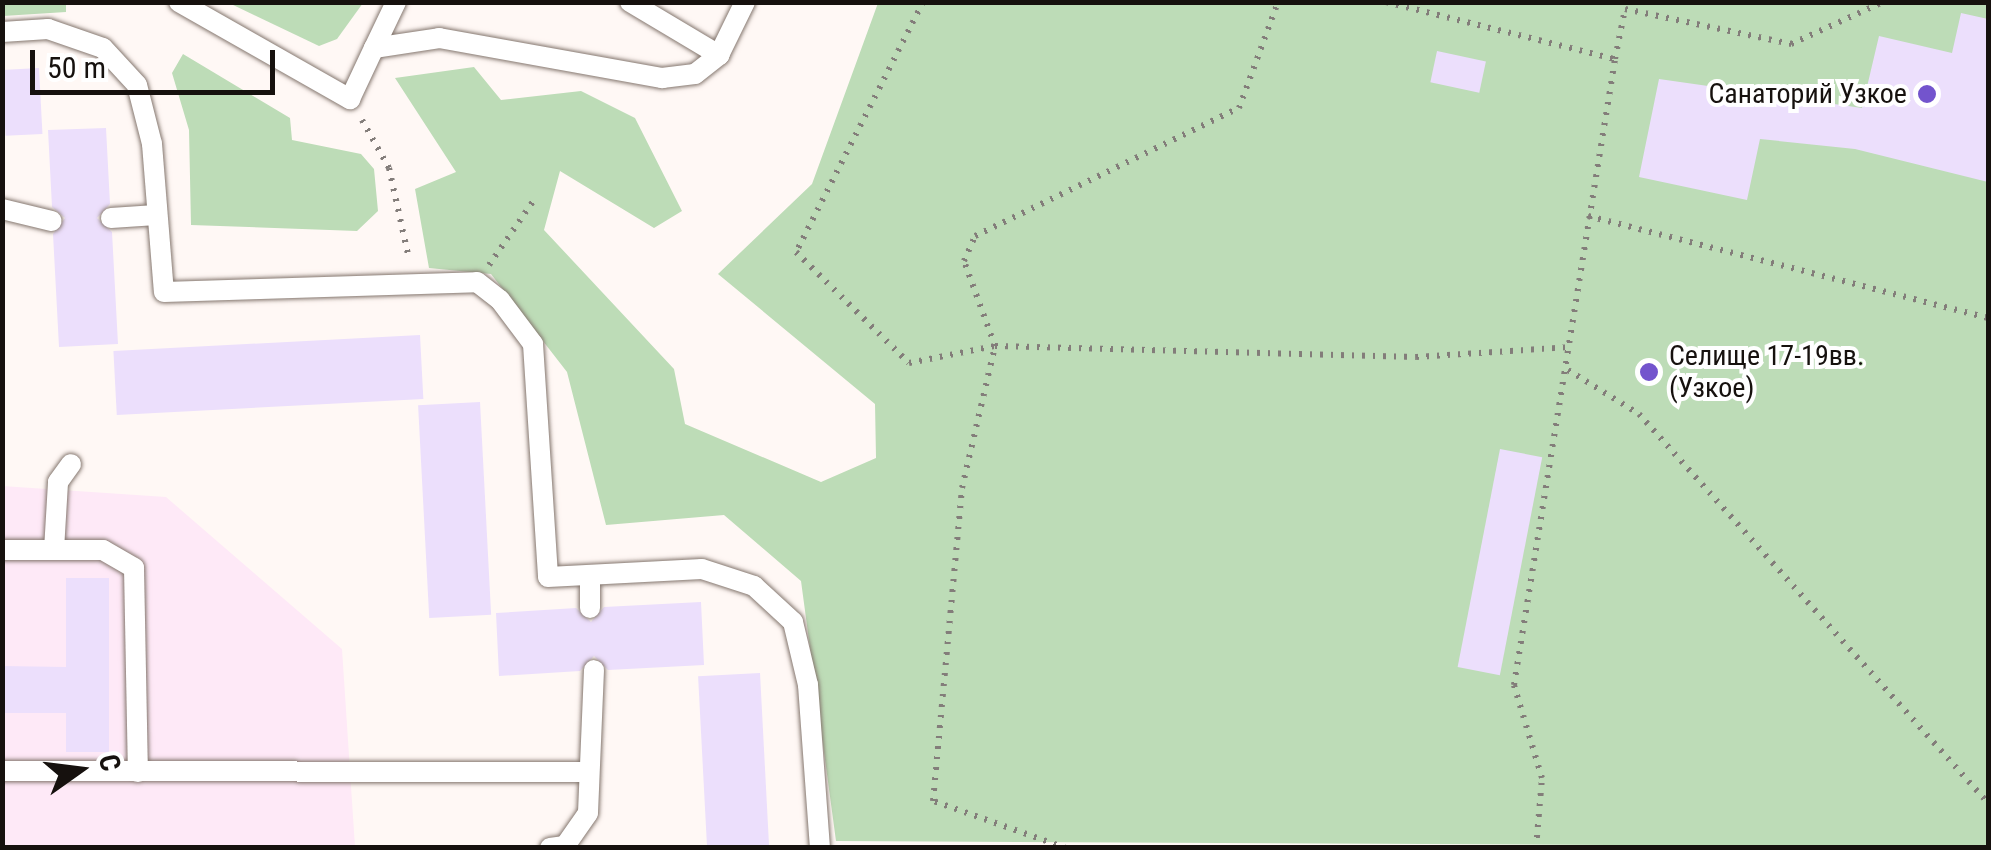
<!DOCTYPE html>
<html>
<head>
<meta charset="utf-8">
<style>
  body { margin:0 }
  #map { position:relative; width:1991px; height:850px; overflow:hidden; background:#fff8f5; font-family:"Roboto Condensed",sans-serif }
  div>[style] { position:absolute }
  .education>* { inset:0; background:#fee9f7 }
  .green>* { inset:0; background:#bddcb7 }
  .building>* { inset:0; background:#ecdffc; transform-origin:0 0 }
  .path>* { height:6px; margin-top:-3px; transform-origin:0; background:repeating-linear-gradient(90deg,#837d7a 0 2.5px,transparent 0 10.5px) }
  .roads { filter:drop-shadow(0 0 2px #85776f) drop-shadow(0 0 2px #85776f) }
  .service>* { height:20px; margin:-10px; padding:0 10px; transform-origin:10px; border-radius:10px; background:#fff }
  .dots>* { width:28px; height:28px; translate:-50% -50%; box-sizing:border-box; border:5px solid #fff; border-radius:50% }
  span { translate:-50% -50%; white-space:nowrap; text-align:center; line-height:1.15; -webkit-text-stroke:8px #fff; paint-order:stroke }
  .poi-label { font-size:28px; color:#16110e }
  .right { translate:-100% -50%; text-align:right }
  .left { translate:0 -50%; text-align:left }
  .frame { position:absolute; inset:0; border:5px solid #16110e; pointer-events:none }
  .north { position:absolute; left:30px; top:720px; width:100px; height:100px; -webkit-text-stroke:8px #fff; paint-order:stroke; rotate:76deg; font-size:28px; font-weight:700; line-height:40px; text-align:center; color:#16110e }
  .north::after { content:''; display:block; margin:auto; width:35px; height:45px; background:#16110e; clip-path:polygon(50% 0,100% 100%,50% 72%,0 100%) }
  .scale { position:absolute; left:30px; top:50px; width:245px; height:45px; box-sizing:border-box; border:5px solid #16110e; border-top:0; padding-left:12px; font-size:30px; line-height:35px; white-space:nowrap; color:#16110e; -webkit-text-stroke:8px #fff; paint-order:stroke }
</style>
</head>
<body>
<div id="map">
  <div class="education">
    <i style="clip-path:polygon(2px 486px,166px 497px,342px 649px,355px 847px,3px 847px)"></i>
  </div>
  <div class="green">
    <i style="clip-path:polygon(3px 2px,66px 2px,66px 12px,3px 16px)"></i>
    <i style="clip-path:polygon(229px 3px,363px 3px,337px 39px,319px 46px)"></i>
    <i style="clip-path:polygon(878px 3px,1988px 3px,1988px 847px,836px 841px,801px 581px,724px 515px,606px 525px,567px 372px,491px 274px,429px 268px,415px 189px,456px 172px,395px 78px,474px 67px,501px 100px,581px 91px,635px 118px,682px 211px,654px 228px,560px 171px,544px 230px,674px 369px,685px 424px,821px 482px,876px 458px,875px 404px,718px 274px,812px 184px)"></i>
    <i style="clip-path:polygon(183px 54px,290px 118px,292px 140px,361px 154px,374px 169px,378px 211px,357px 231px,191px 225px,189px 130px,172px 73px)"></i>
  </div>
  <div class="building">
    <i style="clip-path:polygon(1961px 13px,1988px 19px,1988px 182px,1855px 149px,1760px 139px,1747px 200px,1639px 177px,1659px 79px,1862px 108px,1879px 36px,1952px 53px)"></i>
    <i style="left:1437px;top:51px;width:50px;height:32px;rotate:12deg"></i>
    <i style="left:39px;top:68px;width:66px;height:37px;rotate:87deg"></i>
    <i style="clip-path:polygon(106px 128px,110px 204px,97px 218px,112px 232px,118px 344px,59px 347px,53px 234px,65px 218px,52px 207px,48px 130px)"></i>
    <i style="left:420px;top:335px;width:64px;height:307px;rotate:87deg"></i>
    <i style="left:480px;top:402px;width:213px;height:62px;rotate:87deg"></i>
    <i style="left:1500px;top:449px;width:43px;height:222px;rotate:11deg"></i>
    <i style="clip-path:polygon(66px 578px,109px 578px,109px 752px,66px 752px,66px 713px,2px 713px,2px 666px,66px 667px)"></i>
    <i style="clip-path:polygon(701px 602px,704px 665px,608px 670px,594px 656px,580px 671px,499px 676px,496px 613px,576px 608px,591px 622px,604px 607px)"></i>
    <i style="left:760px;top:673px;width:175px;height:62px;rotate:87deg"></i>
  </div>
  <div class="path">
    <i style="left:923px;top:2px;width:280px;rotate:116.9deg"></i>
    <i style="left:796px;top:252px;width:158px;rotate:44.5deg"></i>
    <i style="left:909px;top:363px;width:88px;rotate:-11.2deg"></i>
    <i style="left:995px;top:346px;width:421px;rotate:1.5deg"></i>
    <i style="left:1416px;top:357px;width:153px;rotate:-3.7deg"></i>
    <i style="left:1386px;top:2px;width:236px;rotate:14deg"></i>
    <i style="left:1615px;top:59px;width:51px;rotate:-78.7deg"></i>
    <i style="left:1625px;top:9px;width:170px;rotate:11.9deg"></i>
    <i style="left:1791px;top:44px;width:101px;rotate:-24.5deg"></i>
    <i style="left:362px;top:120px;width:55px;rotate:60.6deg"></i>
    <i style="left:389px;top:168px;width:93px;rotate:77.6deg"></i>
    <i style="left:1588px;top:216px;width:413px;rotate:14.3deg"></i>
    <i style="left:489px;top:265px;width:83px;rotate:-55.3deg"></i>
    <i style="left:1568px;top:370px;width:84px;rotate:31.8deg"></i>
    <i style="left:1639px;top:414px;width:523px;rotate:48.1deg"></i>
    <i style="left:1066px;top:848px;width:141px;rotate:-160.5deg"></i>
    <i style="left:933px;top:801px;width:314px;rotate:-84.7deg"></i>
    <i style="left:962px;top:488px;width:146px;rotate:-76.9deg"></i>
    <i style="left:995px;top:346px;width:90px;rotate:-110deg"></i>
    <i style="left:964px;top:261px;width:27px;rotate:-66deg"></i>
    <i style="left:975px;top:236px;width:293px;rotate:-25.9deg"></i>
    <i style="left:1239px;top:108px;width:113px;rotate:-69.8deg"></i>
    <i style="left:1536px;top:848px;width:70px;rotate:-85.1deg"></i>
    <i style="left:1542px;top:778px;width:97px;rotate:-106.8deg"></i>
    <i style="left:1514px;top:685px;width:634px;rotate:-80.83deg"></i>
  </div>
  <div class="roads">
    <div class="service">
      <i style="left:179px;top:2px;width:197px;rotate:29.6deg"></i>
      <i style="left:350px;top:99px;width:56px;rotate:-64.8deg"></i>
      <i style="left:374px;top:48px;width:66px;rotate:-8.7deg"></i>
      <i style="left:439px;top:38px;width:227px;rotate:10.2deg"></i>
      <i style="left:662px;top:78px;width:33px;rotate:-7deg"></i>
      <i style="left:695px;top:74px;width:31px;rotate:-38deg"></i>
      <i style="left:719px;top:55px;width:59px;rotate:-63.9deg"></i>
      <i style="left:630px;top:2px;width:104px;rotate:30.8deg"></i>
      <i style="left:2px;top:32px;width:46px;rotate:-3.7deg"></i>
      <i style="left:48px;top:29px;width:58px;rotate:19.1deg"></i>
      <i style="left:103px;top:48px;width:50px;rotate:47.4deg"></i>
      <i style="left:137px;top:85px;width:61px;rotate:75.7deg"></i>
      <i style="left:152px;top:144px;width:148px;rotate:85.4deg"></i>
      <i style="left:164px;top:292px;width:313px;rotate:-1.8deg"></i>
      <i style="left:477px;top:282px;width:29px;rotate:38deg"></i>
      <i style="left:500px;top:300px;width:55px;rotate:53.1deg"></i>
      <i style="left:533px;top:344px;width:233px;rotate:86.3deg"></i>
      <i style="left:548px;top:577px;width:154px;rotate:-3deg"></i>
      <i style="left:702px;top:569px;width:55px;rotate:18.1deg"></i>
      <i style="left:754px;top:586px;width:53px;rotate:42.7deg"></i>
      <i style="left:793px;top:622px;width:65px;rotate:76.6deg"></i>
      <i style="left:808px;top:685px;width:163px;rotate:85.8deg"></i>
      <i style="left:374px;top:48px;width:51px;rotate:-64.4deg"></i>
      <i style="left:2px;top:209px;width:51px;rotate:13.5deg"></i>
      <i style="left:111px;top:218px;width:45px;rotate:-3.8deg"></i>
      <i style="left:2px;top:550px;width:101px"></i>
      <i style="left:103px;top:550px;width:36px;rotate:30deg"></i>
      <i style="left:134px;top:568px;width:204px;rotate:88.9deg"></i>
      <i style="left:54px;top:550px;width:68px;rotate:-86.6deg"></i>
      <i style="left:58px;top:482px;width:22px;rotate:-54deg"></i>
      <i style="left:590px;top:575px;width:33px;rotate:90deg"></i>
      <i style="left:2px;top:771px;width:587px;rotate:0.1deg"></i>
      <i style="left:550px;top:848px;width:15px;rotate:-8deg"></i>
      <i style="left:565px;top:846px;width:40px;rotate:-55.1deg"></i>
      <i style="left:588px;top:813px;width:143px;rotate:-87.6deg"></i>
    </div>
  </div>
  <div class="dots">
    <i style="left:1927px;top:94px;background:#7354cd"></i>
    <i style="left:1649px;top:372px;background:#7354cd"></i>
  </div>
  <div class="poi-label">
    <span class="right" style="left:1907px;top:94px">Санаторий Узкое</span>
    <span class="left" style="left:1669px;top:372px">Селище 17-19вв.<br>(Узкое)</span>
  </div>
  <div class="frame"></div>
  <div class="north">С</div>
  <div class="scale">50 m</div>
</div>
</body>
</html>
